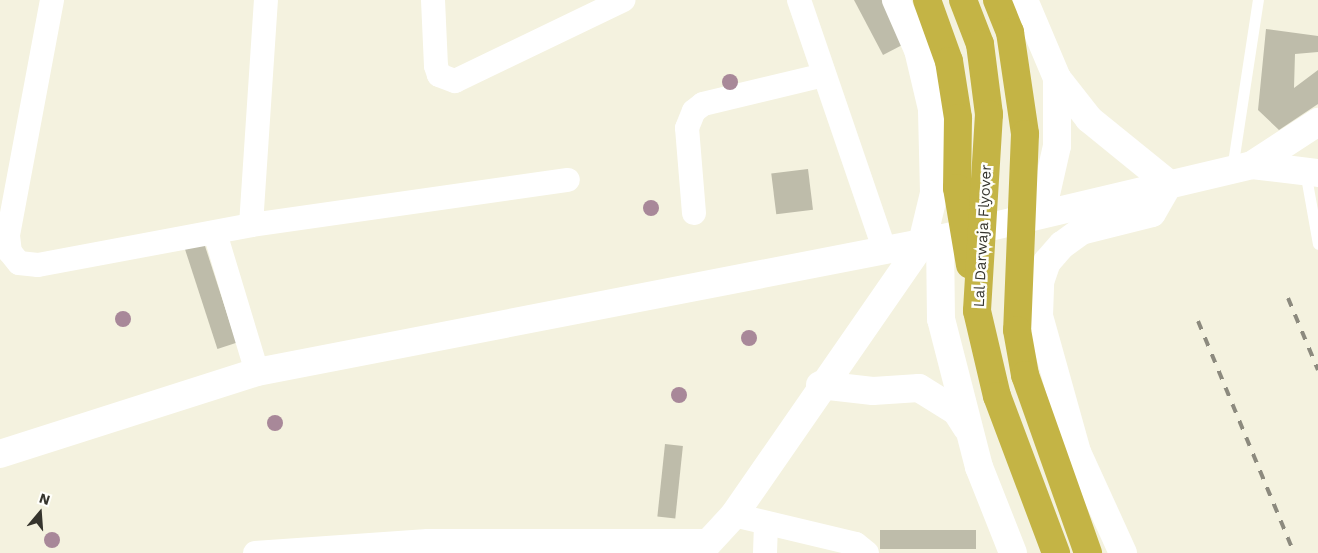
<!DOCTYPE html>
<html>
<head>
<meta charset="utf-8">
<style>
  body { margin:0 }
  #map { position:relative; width:1318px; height:553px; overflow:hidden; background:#f4f2df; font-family:"Work Sans",sans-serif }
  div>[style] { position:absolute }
  .building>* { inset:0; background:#bebcaa; transform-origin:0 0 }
  .lane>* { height:11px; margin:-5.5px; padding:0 5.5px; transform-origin:5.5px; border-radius:5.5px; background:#fff }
  .street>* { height:24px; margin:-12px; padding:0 12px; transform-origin:12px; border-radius:12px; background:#fff }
  .secondary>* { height:28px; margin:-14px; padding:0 14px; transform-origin:14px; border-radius:14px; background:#fff }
  .highway>* { height:28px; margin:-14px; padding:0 14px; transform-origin:14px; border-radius:14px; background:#c4b445 }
  .rail>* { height:4px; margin-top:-2px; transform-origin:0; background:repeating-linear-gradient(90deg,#8c8a7e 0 9px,transparent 0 18px) }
  .trees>* { width:16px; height:16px; margin:-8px; border-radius:50%; background:#a88899 }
  span { translate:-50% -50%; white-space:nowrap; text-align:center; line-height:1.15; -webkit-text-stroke:5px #fffffb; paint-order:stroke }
  .street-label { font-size:15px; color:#35342d }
  .north { position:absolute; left:15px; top:488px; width:50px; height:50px; -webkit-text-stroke:4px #fffffb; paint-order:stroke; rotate:18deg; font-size:14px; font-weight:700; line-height:20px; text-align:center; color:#35342d }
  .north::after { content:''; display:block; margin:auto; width:18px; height:22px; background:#35342d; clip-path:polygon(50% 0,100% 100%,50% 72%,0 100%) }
</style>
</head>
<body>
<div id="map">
  <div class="building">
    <i style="clip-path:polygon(854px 0,885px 0,908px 42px,883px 55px)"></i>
    <i style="clip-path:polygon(1266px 29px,1318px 36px,1318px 52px,1295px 54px,1294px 88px,1318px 70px,1318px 104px,1279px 130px,1258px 110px)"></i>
    <i style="left:808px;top:169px;width:41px;height:37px;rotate:83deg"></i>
    <i style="left:204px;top:243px;width:105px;height:20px;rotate:72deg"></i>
    <i style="left:665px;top:444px;width:18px;height:73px;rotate:6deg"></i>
    <i style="left:976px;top:530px;width:19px;height:96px;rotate:90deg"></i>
  </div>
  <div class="lane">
    <i style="left:1232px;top:169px;width:171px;rotate:-81.3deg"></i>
    <i style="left:1305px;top:171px;width:74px;rotate:79.9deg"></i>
  </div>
  <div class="street">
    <i style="left:52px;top:0;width:240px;rotate:100.6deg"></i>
    <i style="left:8px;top:236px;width:16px;rotate:83deg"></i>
    <i style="left:10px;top:252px;width:14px;rotate:51deg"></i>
    <i style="left:19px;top:263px;width:19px;rotate:6deg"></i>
    <i style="left:38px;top:265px;width:217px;rotate:-10.6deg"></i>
    <i style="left:251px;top:225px;width:320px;rotate:-8.1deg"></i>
    <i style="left:433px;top:0;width:66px;rotate:87.4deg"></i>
    <i style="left:436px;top:66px;width:9px;rotate:72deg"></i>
    <i style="left:439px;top:75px;width:17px;rotate:21deg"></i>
    <i style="left:455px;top:81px;width:187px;rotate:-25.7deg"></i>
    <i style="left:799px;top:0;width:262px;rotate:71.1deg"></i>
    <i style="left:694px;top:213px;width:85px;rotate:-94.7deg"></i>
    <i style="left:687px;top:128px;width:18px;rotate:-68deg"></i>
    <i style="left:694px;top:111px;width:11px;rotate:-38deg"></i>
    <i style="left:703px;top:104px;width:124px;rotate:-13.5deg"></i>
    <i style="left:251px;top:225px;width:225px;rotate:-86.2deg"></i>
    <i style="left:215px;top:233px;width:145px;rotate:73.2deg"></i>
    <i style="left:734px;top:515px;width:125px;rotate:13.4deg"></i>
    <i style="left:856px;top:544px;width:14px;rotate:39deg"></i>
    <i style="left:255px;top:553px;width:173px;rotate:-4deg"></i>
    <i style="left:428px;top:541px;width:282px"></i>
    <i style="left:765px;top:553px;width:30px;rotate:-88deg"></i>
  </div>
  <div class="secondary">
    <i style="left:1024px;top:0;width:85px;rotate:67.1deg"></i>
    <i style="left:1057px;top:78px;width:52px;rotate:52deg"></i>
    <i style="left:1089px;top:119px;width:103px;rotate:39.1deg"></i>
    <i style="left:1252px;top:165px;width:79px;rotate:-33.1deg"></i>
    <i style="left:1042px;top:212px;width:68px;rotate:-77.2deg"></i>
    <i style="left:1057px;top:146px;width:68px;rotate:-90deg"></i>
    <i style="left:940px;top:238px;width:81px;rotate:89.3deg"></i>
    <i style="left:941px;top:319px;width:153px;rotate:75.6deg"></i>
    <i style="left:979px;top:467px;width:92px;rotate:68.4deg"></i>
    <i style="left:820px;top:385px;width:53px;rotate:6.5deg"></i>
    <i style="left:873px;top:391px;width:46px;rotate:-3.7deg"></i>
    <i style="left:919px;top:388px;width:44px;rotate:31.9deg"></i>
    <i style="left:956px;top:411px;width:20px;rotate:57deg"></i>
    <i style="left:0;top:454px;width:270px;rotate:-17.7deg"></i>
    <i style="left:257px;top:372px;width:677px;rotate:-10.98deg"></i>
    <i style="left:922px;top:243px;width:339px;rotate:-13.3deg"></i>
    <i style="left:1252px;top:165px;width:66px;rotate:6.9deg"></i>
    <i style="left:699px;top:553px;width:52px;rotate:-47.4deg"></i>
    <i style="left:734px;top:515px;width:331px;rotate:-55.3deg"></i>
    <i style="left:922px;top:243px;width:51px;rotate:-76.5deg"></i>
    <i style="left:934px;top:193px;width:84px;rotate:-91.4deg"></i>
    <i style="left:932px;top:109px;width:61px;rotate:-103.3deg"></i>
    <i style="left:918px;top:50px;width:55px;rotate:-113.7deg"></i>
    <i style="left:1123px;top:553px;width:111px;rotate:-114.5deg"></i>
    <i style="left:1077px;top:452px;width:141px;rotate:-105.6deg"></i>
    <i style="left:1039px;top:316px;width:34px;rotate:-88deg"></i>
    <i style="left:1040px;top:282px;width:21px;rotate:-71deg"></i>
    <i style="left:1047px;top:262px;width:23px;rotate:-49deg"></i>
    <i style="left:1062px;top:245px;width:24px;rotate:-36deg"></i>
    <i style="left:1081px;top:231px;width:73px;rotate:-14.2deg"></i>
    <i style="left:1152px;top:213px;width:34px;rotate:-60deg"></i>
  </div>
  <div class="highway">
    <i style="left:927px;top:0;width:65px;rotate:70.2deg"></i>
    <i style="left:949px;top:61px;width:58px;rotate:81deg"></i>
    <i style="left:958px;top:118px;width:70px;rotate:90.8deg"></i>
    <i style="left:957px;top:188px;width:78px;rotate:80.4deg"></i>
    <i style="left:963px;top:0;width:47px;rotate:68.9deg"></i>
    <i style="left:980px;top:44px;width:71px;rotate:82.7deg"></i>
    <i style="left:989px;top:114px;width:197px;rotate:93.5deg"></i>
    <i style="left:977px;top:311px;width:87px;rotate:76.8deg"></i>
    <i style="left:997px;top:396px;width:168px;rotate:69.4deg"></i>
    <i style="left:997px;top:0;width:35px;rotate:68deg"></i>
    <i style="left:1010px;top:32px;width:103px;rotate:81.6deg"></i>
    <i style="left:1025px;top:134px;width:196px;rotate:92.3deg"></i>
    <i style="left:1017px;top:330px;width:46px;rotate:79.9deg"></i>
    <i style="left:1025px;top:375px;width:189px;rotate:70.5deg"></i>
  </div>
  <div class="rail">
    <i style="left:1288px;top:298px;width:78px;rotate:67.4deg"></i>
    <i style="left:1198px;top:321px;width:251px;rotate:67.5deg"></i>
  </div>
  <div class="trees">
    <i style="left:730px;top:82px"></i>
    <i style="left:651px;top:208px"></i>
    <i style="left:123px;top:319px"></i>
    <i style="left:749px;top:338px"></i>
    <i style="left:679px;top:395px"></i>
    <i style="left:275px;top:423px"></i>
    <i style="left:52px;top:540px"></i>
  </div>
  <div class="street-label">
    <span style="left:983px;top:236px;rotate:-87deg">Lal Darwaja Flyover</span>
  </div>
  <div class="north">N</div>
</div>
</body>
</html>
